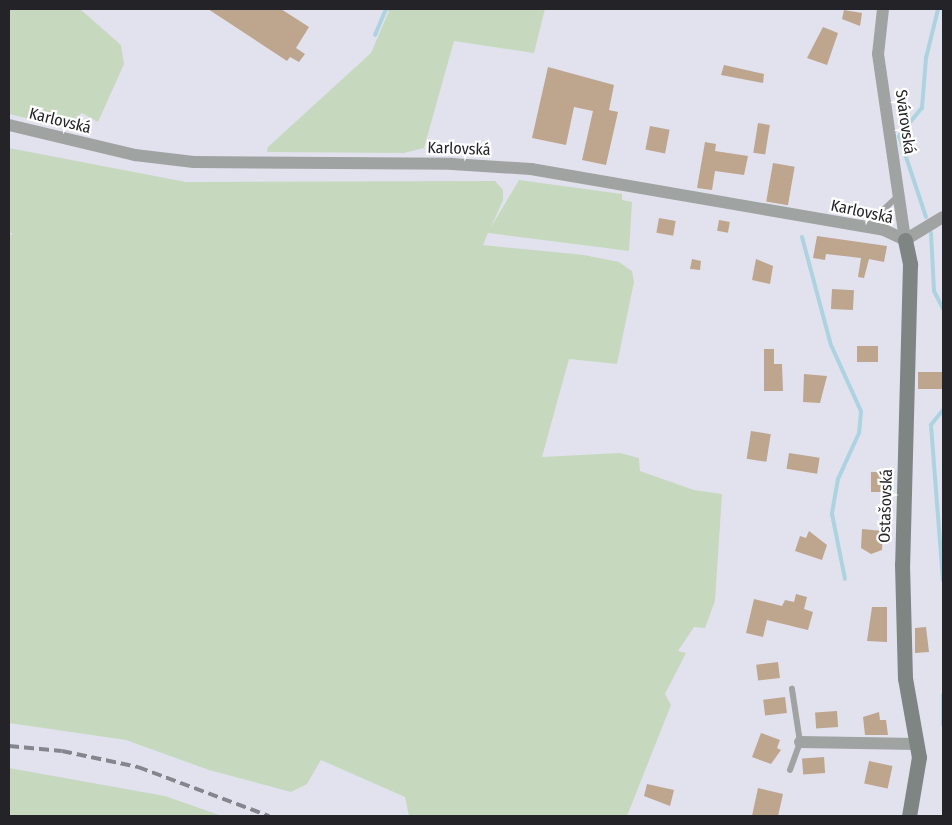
<!DOCTYPE html>
<html>
<head>
<meta charset="utf-8">
<style>
  body { margin:0 }
  #map { position:relative; width:952px; height:825px; overflow:hidden; background:#e2e2ee; font-family:"Fira Sans Condensed",sans-serif }
  div>[style] { position:absolute }
  .green>* { inset:0; background:#c6d9bf }
  .stream>* { height:4px; margin:-2px; padding:0 2px; transform-origin:2px; border-radius:2px; background:#add3e1 }
  .building>* { inset:0; background:#bea58d; transform-origin:0 0 }
  .lane>* { height:6px; margin:-3px; padding:0 3px; transform-origin:3px; border-radius:3px; background:#9fa4a2 }
  .street>* { height:12px; margin:-6px; padding:0 6px; transform-origin:6px; border-radius:6px; background:#9fa4a2 }
  .secondary>* { height:15px; margin:-7.5px; padding:0 7.5px; transform-origin:7.5px; border-radius:7.5px; background:#7e8582 }
  .rail>* { height:4px; margin-top:-2px; transform-origin:0; background:repeating-linear-gradient(90deg,#85858d 0 10px,transparent 0 15px) }
  span { translate:-50% -50%; white-space:nowrap; text-align:center; line-height:1.15; -webkit-text-stroke:4.5px #fff; paint-order:stroke }
  .street-label { font-size:16px; color:#242428 }
  .frame { position:absolute; inset:0; border:10px solid #242428; pointer-events:none }
</style>
</head>
<body>
<div id="map">
  <div class="green">
    <i style="clip-path:polygon(9px 9px,80px 9px,121px 45px,124px 64px,98px 122px,82px 113px,78px 116px,86px 130px,77px 130px,9px 114px)"></i>
    <i style="clip-path:polygon(380px 9px,545px 9px,534px 53px,454px 41px,424px 148px,404px 153px,267px 152px,268px 147px,371px 53px,389px 11px)"></i>
    <i style="clip-path:polygon(9px 148px,186px 182px,495px 181px,503px 190px,503px 200px,491px 227px,519px 180px,622px 194px,622px 200px,632px 202px,629px 251px,488px 233px,483px 245px,584px 255px,619px 262px,632px 271px,634px 282px,617px 364px,569px 359px,542px 457px,620px 453px,639px 458px,640px 471px,694px 490px,722px 494px,715px 601px,705px 628px,694px 627px,678px 651px,686px 653px,665px 694px,671px 705px,627px 816px,409px 816px,405px 797px,321px 760px,307px 784px,291px 792px,209px 770px,126px 740px,9px 723px,9px 235px,13px 234px,9px 232px)"></i>
    <i style="clip-path:polygon(9px 768px,165px 796px,222px 816px,9px 816px)"></i>
  </div>
  <div class="stream">
    <i style="left:375px;top:35px;width:28px;rotate:-67deg"></i>
    <i style="left:926px;top:217px;width:85px;rotate:-108.4deg"></i>
    <i style="left:899px;top:136px;width:36px;rotate:-51deg"></i>
    <i style="left:922px;top:108px;width:50px;rotate:-85.4deg"></i>
    <i style="left:926px;top:58px;width:50px;rotate:-76.2deg"></i>
    <i style="left:931px;top:233px;width:58px;rotate:87deg"></i>
    <i style="left:934px;top:291px;width:20px;rotate:63deg"></i>
    <i style="left:802px;top:237px;width:112px;rotate:75deg"></i>
    <i style="left:831px;top:345px;width:72px;rotate:65.6deg"></i>
    <i style="left:861px;top:411px;width:22px;rotate:95deg"></i>
    <i style="left:859px;top:433px;width:51px;rotate:114.5deg"></i>
    <i style="left:838px;top:479px;width:36px;rotate:100deg"></i>
    <i style="left:832px;top:514px;width:66px;rotate:78.7deg"></i>
    <i style="left:943px;top:410px;width:19px;rotate:129deg"></i>
    <i style="left:931px;top:425px;width:155px;rotate:85.6deg"></i>
    <i style="left:943px;top:695px;width:30px;rotate:90deg"></i>
  </div>
  <div class="building">
    <i style="clip-path:polygon(208px 9px,281px 9px,309px 27px,296px 48px,305px 54px,299px 62px,290px 57px,287px 61px)"></i>
    <i style="clip-path:polygon(844px 10px,862px 13px,860px 26px,842px 19px)"></i>
    <i style="clip-path:polygon(823px 27px,838px 33px,827px 65px,807px 58px)"></i>
    <i style="clip-path:polygon(724px 65px,764px 74px,763px 83px,721px 75px)"></i>
    <i style="clip-path:polygon(548px 67px,614px 85px,609px 110px,618px 112px,606px 165px,582px 160px,593px 111px,574px 107px,566px 145px,532px 138px)"></i>
    <i style="left:758px;top:123px;width:12px;height:30px;rotate:9deg"></i>
    <i style="left:650px;top:126px;width:20px;height:24px;rotate:11deg"></i>
    <i style="clip-path:polygon(705px 142px,716px 144px,715px 151px,748px 156px,744px 175px,715px 171px,712px 190px,697px 188px)"></i>
    <i style="left:773px;top:163px;width:22px;height:39px;rotate:10deg"></i>
    <i style="left:659px;top:218px;width:17px;height:15px;rotate:10deg"></i>
    <i style="left:719px;top:220px;width:11px;height:11px;rotate:10deg"></i>
    <i style="clip-path:polygon(817px 236px,887px 246px,884px 262px,869px 259px,864px 278px,858px 277px,861px 258px,826px 254px,825px 260px,813px 258px)"></i>
    <i style="clip-path:polygon(692px 259px,701px 261px,700px 270px,690px 269px)"></i>
    <i style="clip-path:polygon(756px 259px,773px 266px,770px 284px,752px 280px)"></i>
    <i style="left:832px;top:289px;width:22px;height:20px;rotate:3deg"></i>
    <i style="left:857px;top:346px;width:21px;height:16px"></i>
    <i style="clip-path:polygon(764px 349px,774px 349px,774px 364px,782px 364px,783px 391px,764px 391px)"></i>
    <i style="left:943px;top:372px;width:17px;height:25px;rotate:90deg"></i>
    <i style="clip-path:polygon(804px 374px,827px 376px,820px 403px,803px 402px)"></i>
    <i style="left:751px;top:431px;width:20px;height:28px;rotate:9deg"></i>
    <i style="left:789px;top:453px;width:31px;height:16px;rotate:9deg"></i>
    <i style="left:871px;top:472px;width:14px;height:20px"></i>
    <i style="clip-path:polygon(862px 529px,883px 531px,882px 550px,871px 554px,861px 548px)"></i>
    <i style="clip-path:polygon(809px 531px,827px 545px,822px 560px,795px 551px,800px 536px,806px 538px)"></i>
    <i style="clip-path:polygon(796px 594px,807px 597px,804px 609px,813px 612px,808px 630px,767px 620px,763px 637px,746px 633px,754px 599px,782px 606px,785px 600px,794px 602px)"></i>
    <i style="clip-path:polygon(872px 607px,887px 607px,887px 642px,867px 641px)"></i>
    <i style="clip-path:polygon(926px 627px,929px 652px,915px 653px,915px 628px)"></i>
    <i style="left:778px;top:662px;width:16px;height:22px;rotate:83deg"></i>
    <i style="left:785px;top:697px;width:16px;height:22px;rotate:83deg"></i>
    <i style="left:837px;top:711px;width:16px;height:22px;rotate:86deg"></i>
    <i style="clip-path:polygon(879px 712px,880px 720px,886px 720px,888px 735px,865px 735px,863px 717px)"></i>
    <i style="clip-path:polygon(761px 733px,780px 740px,777px 748px,781px 750px,771px 764px,752px 757px)"></i>
    <i style="left:824px;top:757px;width:16px;height:22px;rotate:86deg"></i>
    <i style="left:869px;top:761px;width:24px;height:23px;rotate:12deg"></i>
    <i style="clip-path:polygon(647px 784px,674px 790px,670px 806px,644px 796px)"></i>
    <i style="clip-path:polygon(758px 788px,783px 794px,778px 816px,752px 816px)"></i>
  </div>
  <div class="lane">
    <i style="left:865px;top:227px;width:45px;rotate:-43.2deg"></i>
    <i style="left:790px;top:770px;width:30px;rotate:-70deg"></i>
    <i style="left:800px;top:742px;width:54px;rotate:-98.6deg"></i>
  </div>
  <div class="street">
    <i style="left:883px;top:9px;width:45px;rotate:96.3deg"></i>
    <i style="left:878px;top:54px;width:188px;rotate:81.7deg"></i>
    <i style="left:9px;top:125px;width:130px;rotate:13.4deg"></i>
    <i style="left:135px;top:155px;width:59px;rotate:6.8deg"></i>
    <i style="left:194px;top:162px;width:258px;rotate:0.4deg"></i>
    <i style="left:452px;top:164px;width:79px;rotate:3.6deg"></i>
    <i style="left:531px;top:169px;width:358px;rotate:9.8deg"></i>
    <i style="left:884px;top:230px;width:23px;rotate:25deg"></i>
    <i style="left:905px;top:240px;width:44px;rotate:-31.2deg"></i>
    <i style="left:800px;top:742px;width:117px;rotate:1deg"></i>
  </div>
  <div class="secondary">
    <i style="left:905px;top:240px;width:25px;rotate:78deg"></i>
    <i style="left:910px;top:264px;width:300px;rotate:91.5deg"></i>
    <i style="left:902px;top:564px;width:114px;rotate:88.5deg"></i>
    <i style="left:905px;top:678px;width:80px;rotate:80deg"></i>
    <i style="left:919px;top:757px;width:60px;rotate:99.6deg"></i>
  </div>
  <div class="rail">
    <i style="left:9px;top:746px;width:53px;rotate:5.4deg"></i>
    <i style="left:62px;top:751px;width:78px;rotate:11.9deg"></i>
    <i style="left:138px;top:767px;width:140px;rotate:20.5deg"></i>
  </div>
  <div class="street-label">
    <span style="left:60px;top:121px;rotate:14deg">Karlovská</span>
    <span style="left:905px;top:122px;rotate:82deg">Svárovská</span>
    <span style="left:459px;top:149px;rotate:2deg">Karlovská</span>
    <span style="left:862px;top:212px;rotate:12deg">Karlovská</span>
    <span style="left:886px;top:506px;rotate:-88deg">Ostašovská</span>
  </div>
  <div class="frame"></div>
</div>
</body>
</html>
